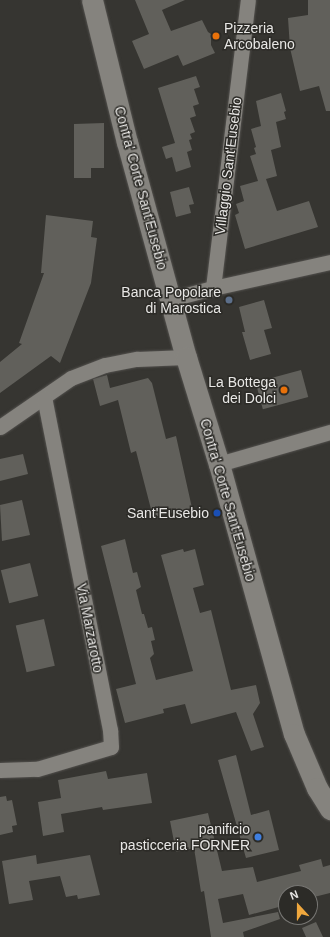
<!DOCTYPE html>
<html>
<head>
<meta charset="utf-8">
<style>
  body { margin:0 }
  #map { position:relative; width:330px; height:937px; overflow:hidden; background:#363531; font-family:Arial,sans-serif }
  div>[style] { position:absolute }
  .building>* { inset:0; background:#61605b; transform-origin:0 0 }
  .roads { filter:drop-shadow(0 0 1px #53514e) drop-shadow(0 0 1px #53514e) }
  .street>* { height:15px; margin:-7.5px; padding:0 7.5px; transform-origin:7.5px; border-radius:7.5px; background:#85837e }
  .secondary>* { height:21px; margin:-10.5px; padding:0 10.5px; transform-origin:10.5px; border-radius:10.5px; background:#85837e }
  .dots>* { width:11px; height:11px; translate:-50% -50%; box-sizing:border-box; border:2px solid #2c2b27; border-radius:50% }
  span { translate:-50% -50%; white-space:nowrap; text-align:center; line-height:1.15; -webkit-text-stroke:3px #2c2b27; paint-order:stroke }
  .poi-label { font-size:14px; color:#e8e7e5 }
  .left { translate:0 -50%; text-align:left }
  .right { translate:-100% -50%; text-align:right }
  .street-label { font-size:14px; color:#e8e7e5 }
  .north { position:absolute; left:278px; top:885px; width:40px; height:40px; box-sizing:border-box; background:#2c2b27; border:1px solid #777673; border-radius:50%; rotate:339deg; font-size:11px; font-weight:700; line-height:16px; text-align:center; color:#e8e7e5 }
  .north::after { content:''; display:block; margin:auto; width:14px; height:18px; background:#efa73d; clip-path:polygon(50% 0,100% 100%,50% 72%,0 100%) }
</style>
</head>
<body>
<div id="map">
  <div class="building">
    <i style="clip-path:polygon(135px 0,185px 0,162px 10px,171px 31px,202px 20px,208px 32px,211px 34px,211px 45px,215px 53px,183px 66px,178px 55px,144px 69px,132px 41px,149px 34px)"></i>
    <i style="clip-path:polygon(308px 0,330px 0,330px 111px,326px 111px,319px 86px,300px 91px,290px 48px,288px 18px,308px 15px)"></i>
    <i style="clip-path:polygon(196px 76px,200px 87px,194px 89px,199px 104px,193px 106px,196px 116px,190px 118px,195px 132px,190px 134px,192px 139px,189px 140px,192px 150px,187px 152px,191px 167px,176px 172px,172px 157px,166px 159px,162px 147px,175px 143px,158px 88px)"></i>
    <i style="clip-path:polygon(281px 93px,286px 111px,284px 112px,286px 119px,276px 122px,281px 147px,271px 150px,277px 176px,266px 179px,277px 211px,309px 201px,318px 227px,245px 249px,235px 215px,239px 213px,236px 204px,244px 201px,240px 186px,258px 181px,250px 156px,256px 154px,254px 148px,256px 147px,251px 129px,261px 126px,256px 101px)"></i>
    <i style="clip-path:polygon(104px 123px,104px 168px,91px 168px,91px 178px,74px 178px,74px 124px)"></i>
    <i style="clip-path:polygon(189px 187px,194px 204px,189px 205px,191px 213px,176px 217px,170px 192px)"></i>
    <i style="clip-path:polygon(46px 215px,93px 221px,91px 237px,97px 238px,91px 283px,60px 363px,51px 356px,0 393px,0 362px,22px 344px,19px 343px,44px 273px,41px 273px)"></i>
    <i style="clip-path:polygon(264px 300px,272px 328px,264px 330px,271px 354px,250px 360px,242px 332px,245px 332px,239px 307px)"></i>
    <i style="left:301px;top:370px;width:28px;height:47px;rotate:75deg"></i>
    <i style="clip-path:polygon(107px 375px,110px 388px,148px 378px,152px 383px,166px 439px,176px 436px,192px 508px,153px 517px,136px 451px,131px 453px,118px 400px,100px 406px,93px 379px)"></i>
    <i style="clip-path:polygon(23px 454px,28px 474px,0 481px,0 459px)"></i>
    <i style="clip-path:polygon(22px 500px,30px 535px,2px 541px,0 505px)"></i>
    <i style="clip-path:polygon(125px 539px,133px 573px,137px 572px,141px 587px,136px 590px,142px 614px,144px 614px,148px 628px,152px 627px,155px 640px,151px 641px,154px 654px,150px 658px,156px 680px,193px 671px,161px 555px,183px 549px,184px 552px,195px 549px,204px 585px,193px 588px,200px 613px,211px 610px,231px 690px,256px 685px,260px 703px,253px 714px,264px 747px,251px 751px,236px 712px,191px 724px,185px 704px,163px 709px,164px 713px,125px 723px,116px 689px,136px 684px,101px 546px)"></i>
    <i style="left:30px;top:563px;width:34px;height:30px;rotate:76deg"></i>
    <i style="left:44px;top:619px;width:48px;height:29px;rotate:77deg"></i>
    <i style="clip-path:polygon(236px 755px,251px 815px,269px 810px,279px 850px,246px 858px,218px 760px)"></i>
    <i style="clip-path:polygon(106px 771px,108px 779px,147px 773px,152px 803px,103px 810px,102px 807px,61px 814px,64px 832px,43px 836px,38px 802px,61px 798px,58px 780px)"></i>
    <i style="clip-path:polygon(6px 796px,7px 801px,12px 800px,17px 825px,12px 826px,13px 832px,0 835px,0 797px)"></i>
    <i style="clip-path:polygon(208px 813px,222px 871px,253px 867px,257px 882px,301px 871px,299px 865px,321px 859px,323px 867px,330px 865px,330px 893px,310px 898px,310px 893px,286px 893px,286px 905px,249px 915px,243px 894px,218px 899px,223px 923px,278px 912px,280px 919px,243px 932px,244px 937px,211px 937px,204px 891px,201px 892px,194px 848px,176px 852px,170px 821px)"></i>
    <i style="clip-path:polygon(36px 855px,37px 864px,90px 855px,100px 895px,78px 899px,77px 895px,66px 897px,60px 876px,29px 881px,33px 900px,9px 904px,2px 861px)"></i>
    <i style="clip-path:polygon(316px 922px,323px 937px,306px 937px,302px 928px)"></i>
  </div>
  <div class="roads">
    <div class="street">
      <i style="left:213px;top:288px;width:120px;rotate:-12.5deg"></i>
      <i style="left:171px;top:299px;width:43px;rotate:-14.7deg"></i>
      <i style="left:213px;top:288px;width:290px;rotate:-83.1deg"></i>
      <i style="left:0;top:427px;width:86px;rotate:-34.6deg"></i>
      <i style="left:71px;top:378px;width:36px;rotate:-21deg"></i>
      <i style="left:105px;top:365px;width:33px;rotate:-11deg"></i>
      <i style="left:137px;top:359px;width:49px;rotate:-2.3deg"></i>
      <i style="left:219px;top:464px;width:116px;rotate:-16.1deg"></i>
      <i style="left:0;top:770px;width:37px;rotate:-2deg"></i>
      <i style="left:37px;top:769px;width:77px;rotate:-16.6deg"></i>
      <i style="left:111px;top:747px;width:17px;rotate:-93deg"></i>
      <i style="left:110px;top:730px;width:338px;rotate:-101.2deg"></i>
    </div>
    <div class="secondary">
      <i style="left:92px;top:0;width:146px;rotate:76.2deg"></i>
      <i style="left:127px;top:142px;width:223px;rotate:74.7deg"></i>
      <i style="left:186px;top:357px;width:112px;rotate:72.9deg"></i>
      <i style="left:219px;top:464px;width:280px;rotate:74.5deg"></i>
      <i style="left:294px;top:734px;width:59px;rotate:66.9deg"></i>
      <i style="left:317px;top:788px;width:25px;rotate:58deg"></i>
    </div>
  </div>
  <div class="dots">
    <i style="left:216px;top:36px;background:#e8710a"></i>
    <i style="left:229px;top:300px;background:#5c6f8a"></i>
    <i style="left:284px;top:390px;background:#e8710a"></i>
    <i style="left:217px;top:513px;background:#1a4fb4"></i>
    <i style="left:258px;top:837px;background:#3f7fe0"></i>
  </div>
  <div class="poi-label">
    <span class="left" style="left:224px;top:36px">Pizzeria<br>Arcobaleno</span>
    <span class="right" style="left:221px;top:300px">Banca Popolare<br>di Marostica</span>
    <span class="right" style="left:276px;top:390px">La Bottega<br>dei Dolci</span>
    <span class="right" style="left:209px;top:513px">Sant'Eusebio</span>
    <span class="right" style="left:250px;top:837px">panificio<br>pasticceria FORNER</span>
  </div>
  <div class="street-label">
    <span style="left:228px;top:166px;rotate:-83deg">Villaggio Sant'Eusebio</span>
    <span style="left:141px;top:188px;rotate:75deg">Contra' Corte Sant'Eusebio</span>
    <span style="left:228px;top:500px;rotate:74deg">Contra' Corte Sant'Eusebio</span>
    <span style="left:90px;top:628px;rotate:79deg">Via Marzarotto</span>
  </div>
  <div class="north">N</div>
</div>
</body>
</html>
